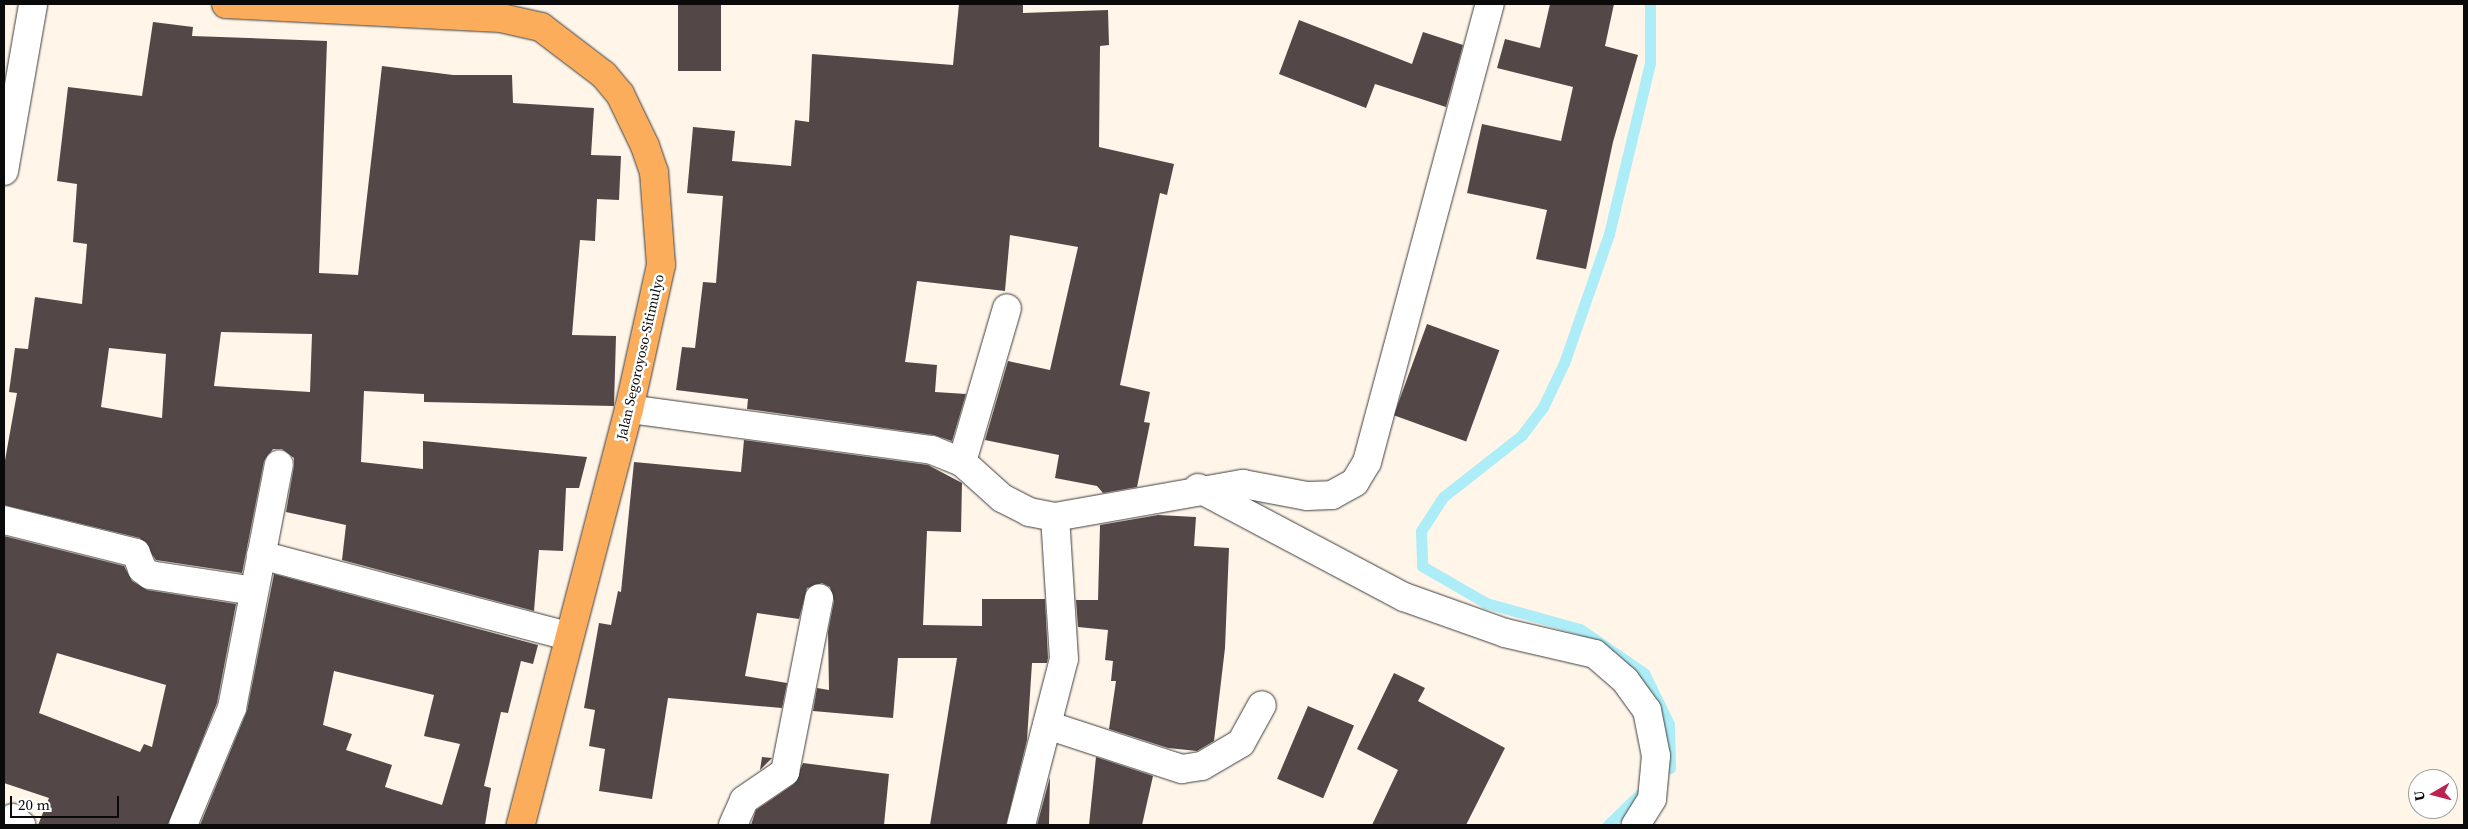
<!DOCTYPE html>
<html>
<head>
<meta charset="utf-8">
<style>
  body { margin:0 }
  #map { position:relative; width:2468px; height:829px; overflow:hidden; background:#fff5e8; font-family:"Source Serif 4",serif }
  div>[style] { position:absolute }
  .stream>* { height:11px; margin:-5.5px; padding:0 5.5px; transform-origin:5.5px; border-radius:5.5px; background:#acedf7 }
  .building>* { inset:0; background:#534847; transform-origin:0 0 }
  .roads { filter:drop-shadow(0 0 1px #3d3d3d) drop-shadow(0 0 1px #3d3d3d) }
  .minor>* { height:28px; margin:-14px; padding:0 14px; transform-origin:14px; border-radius:14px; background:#fff }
  .major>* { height:28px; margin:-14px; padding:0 14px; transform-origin:14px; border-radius:14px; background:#fbad5c }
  span { translate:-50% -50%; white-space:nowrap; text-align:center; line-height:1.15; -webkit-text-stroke:5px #fff; paint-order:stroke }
  .street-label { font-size:14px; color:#0a0a0a }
  .frame { position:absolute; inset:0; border:5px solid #0a0a0a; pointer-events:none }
  .north { position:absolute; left:2408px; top:769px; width:50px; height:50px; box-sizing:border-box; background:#fff; border:1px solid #9d9d9d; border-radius:50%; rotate:262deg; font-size:14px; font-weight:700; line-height:20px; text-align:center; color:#0a0a0a }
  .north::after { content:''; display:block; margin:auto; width:18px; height:22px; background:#bb224f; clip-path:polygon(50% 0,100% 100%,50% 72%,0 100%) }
  .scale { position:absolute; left:10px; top:796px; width:109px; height:22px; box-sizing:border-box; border:2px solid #0a0a0a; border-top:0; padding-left:6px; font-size:15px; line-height:18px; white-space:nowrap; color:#0a0a0a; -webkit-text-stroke:4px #fff; paint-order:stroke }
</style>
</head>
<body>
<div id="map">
  <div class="stream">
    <i style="left:1650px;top:4px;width:59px;rotate:90deg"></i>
    <i style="left:1650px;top:63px;width:176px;rotate:103.5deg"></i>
    <i style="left:1609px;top:234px;width:137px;rotate:109.2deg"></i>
    <i style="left:1564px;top:363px;width:49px;rotate:115.5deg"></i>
    <i style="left:1543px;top:407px;width:35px;rotate:127deg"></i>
    <i style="left:1522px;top:435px;width:100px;rotate:141.9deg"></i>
    <i style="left:1443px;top:497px;width:40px;rotate:122.9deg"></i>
    <i style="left:1421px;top:531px;width:35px;rotate:88deg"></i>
    <i style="left:1422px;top:566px;width:74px;rotate:30deg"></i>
    <i style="left:1486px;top:603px;width:98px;rotate:15.5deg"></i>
    <i style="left:1580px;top:629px;width:78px;rotate:34.5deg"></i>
    <i style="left:1644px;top:673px;width:57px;rotate:63.9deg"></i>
    <i style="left:1669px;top:724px;width:44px;rotate:88.7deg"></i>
    <i style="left:1608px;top:825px;width:50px;rotate:-44.2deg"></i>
  </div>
  <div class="building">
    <i style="left:678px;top:4px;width:43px;height:67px"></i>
    <i style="clip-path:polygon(959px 4px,1023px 4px,1023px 13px,1108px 10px,1109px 45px,1100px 46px,1099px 147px,1174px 164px,1167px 195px,1160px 193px,1120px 385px,1150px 392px,1144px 422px,1150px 423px,1137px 487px,1103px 493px,1097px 486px,1055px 478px,1059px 455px,985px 440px,1008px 361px,1050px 370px,1078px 247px,1010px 235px,1005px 291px,917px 281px,905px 362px,937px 365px,935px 392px,966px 394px,952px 441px,934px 435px,747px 409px,748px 399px,676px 390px,682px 347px,695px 348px,703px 282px,716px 283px,723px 196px,687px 193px,693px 127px,735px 131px,732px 161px,791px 166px,795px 120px,809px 122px,812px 54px,953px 65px)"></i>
    <i style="clip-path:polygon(1550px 4px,1614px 4px,1605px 46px,1638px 55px,1613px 142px,1586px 269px,1536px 259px,1547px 210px,1467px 193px,1482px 124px,1561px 141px,1573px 87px,1497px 68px,1505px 39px,1540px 48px)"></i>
    <i style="clip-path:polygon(1299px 20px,1412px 64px,1423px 32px,1463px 45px,1446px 107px,1375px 84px,1366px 108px,1279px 74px)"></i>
    <i style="clip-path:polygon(evenodd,153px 22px,193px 27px,192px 36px,327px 41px,319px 273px,358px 275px,382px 66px,453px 75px,512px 75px,513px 103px,594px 108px,591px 155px,621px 156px,619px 200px,597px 199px,595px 241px,580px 240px,572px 335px,616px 336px,614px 406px,424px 402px,424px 394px,364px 391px,361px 462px,423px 469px,423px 441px,587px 457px,579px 488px,566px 488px,563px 551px,539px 550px,534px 611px,342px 560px,346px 525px,286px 512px,294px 466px,294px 458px,282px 449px,273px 449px,264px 461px,242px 573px,156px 560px,140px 538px,4px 505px,4px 466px,17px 393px,9px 392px,15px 348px,28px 349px,35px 297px,82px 304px,87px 244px,73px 242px,77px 184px,57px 181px,68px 87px,142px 96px,153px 22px,221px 332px,312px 334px,310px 392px,214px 386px,221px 332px,153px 22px,109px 348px,166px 354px,162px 418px,101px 407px,109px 348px)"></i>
    <i style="left:1427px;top:324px;width:77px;height:97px;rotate:20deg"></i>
    <i style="clip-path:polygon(744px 440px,928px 465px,962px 483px,961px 532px,927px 531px,923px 625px,982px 626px,982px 599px,1045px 599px,1048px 658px,1047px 663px,1032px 663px,1027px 740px,1006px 825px,930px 825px,957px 658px,898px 658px,893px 718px,813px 711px,817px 688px,829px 690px,828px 632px,834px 601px,830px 587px,822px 583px,807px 588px,799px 619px,757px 613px,745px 676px,787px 683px,782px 708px,668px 698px,652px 799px,599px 791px,605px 749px,589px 746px,595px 710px,584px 708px,599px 623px,611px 625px,618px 591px,621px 592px,634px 462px,741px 472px)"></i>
    <i style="clip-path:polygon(1158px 515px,1196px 517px,1194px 546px,1229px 548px,1225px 648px,1214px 741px,1197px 751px,1168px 748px,1109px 729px,1116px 681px,1111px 681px,1113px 661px,1105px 660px,1108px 630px,1078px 627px,1076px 600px,1098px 600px,1100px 525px)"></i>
    <i style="clip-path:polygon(evenodd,4px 536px,124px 566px,132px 581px,147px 590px,236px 604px,217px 703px,168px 825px,38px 825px,49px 798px,4px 783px,4px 536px,57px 653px,166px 685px,152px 747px,144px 744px,140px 752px,39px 713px,57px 653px)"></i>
    <i style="clip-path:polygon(evenodd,274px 574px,538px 645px,533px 664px,521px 661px,508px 713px,501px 712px,484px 786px,491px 788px,485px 825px,200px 825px,247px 711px,274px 574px,334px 671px,434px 695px,424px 736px,460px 744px,442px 805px,385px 787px,392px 765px,346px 750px,352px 734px,323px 725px,334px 671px)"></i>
    <i style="clip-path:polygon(1394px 673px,1425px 688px,1418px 701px,1505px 748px,1466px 825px,1372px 825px,1398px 770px,1357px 749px)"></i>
    <i style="left:1308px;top:706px;width:50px;height:79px;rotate:23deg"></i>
    <i style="clip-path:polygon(762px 757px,772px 758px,760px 770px)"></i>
    <i style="clip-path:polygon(1096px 757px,1153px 776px,1142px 825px,1089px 825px)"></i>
    <i style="clip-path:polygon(803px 763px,889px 774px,884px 825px,751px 825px,756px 810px,794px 784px)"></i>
    <i style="clip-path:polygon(1050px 777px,1049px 825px,1037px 825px)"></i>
  </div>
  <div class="roads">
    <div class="minor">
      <i style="left:4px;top:171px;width:169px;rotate:-80.1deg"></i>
      <i style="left:629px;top:409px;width:306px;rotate:7.7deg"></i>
      <i style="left:932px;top:450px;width:32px;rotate:22deg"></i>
      <i style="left:962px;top:462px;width:54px;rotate:42deg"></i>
      <i style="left:1002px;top:498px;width:30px;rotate:27deg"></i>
      <i style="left:1029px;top:512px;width:26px;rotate:11deg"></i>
      <i style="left:1055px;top:517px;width:191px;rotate:-10deg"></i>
      <i style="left:1243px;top:484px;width:65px;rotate:10.6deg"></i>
      <i style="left:1307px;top:496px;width:25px;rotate:-2deg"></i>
      <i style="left:1332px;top:495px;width:26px;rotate:-29deg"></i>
      <i style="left:1355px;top:482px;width:23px;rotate:-59deg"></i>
      <i style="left:1367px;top:462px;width:474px;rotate:-75deg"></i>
      <i style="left:962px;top:462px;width:160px;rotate:-73.7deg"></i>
      <i style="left:1198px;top:488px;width:233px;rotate:27.9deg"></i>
      <i style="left:1404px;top:597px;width:107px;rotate:19.6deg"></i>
      <i style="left:1505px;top:633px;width:92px;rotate:13.1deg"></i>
      <i style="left:1595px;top:654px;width:40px;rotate:41deg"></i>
      <i style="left:1625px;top:680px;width:37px;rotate:54deg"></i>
      <i style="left:1647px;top:710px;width:47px;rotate:78.9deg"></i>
      <i style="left:1656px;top:756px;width:43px;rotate:95.3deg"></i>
      <i style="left:1652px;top:799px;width:31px;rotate:122deg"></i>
      <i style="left:4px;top:520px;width:136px;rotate:14deg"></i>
      <i style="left:136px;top:553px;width:17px;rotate:69deg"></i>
      <i style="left:142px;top:569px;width:10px;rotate:37deg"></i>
      <i style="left:150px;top:575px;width:105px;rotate:8.7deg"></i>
      <i style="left:261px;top:555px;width:317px;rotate:14.8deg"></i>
      <i style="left:1047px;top:725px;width:142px;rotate:18.1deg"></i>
      <i style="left:1182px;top:769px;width:20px;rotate:-9deg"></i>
      <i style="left:1202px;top:766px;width:45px;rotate:-30.5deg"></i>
      <i style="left:1241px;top:743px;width:43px;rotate:-61.1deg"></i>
      <i style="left:13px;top:818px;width:11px;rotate:41deg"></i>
      <i style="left:183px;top:825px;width:127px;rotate:-67.3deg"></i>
      <i style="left:232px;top:708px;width:248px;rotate:-79.1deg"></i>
      <i style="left:733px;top:825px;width:27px;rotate:-66deg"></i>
      <i style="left:744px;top:800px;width:50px;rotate:-34.3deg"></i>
      <i style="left:785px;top:772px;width:177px;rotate:-78.9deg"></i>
      <i style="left:1021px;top:825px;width:171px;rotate:-75.5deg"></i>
      <i style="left:1064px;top:659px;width:142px;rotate:-93.6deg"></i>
    </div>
    <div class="major">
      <i style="left:226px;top:4px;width:275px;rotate:2.9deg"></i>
      <i style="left:501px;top:18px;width:41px;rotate:12.7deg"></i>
      <i style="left:541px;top:27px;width:79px;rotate:37.3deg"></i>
      <i style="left:604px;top:75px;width:25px;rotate:50deg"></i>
      <i style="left:620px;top:94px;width:58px;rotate:64.3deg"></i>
      <i style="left:645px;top:146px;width:28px;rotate:71deg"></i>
      <i style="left:654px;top:172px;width:93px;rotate:85.7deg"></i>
      <i style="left:661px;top:265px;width:148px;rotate:102.5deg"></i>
      <i style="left:629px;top:409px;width:430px;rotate:104.6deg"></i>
    </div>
  </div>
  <div class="street-label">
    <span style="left:640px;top:357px;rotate:-77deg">Jalan Segoroyoso-Sitimulyo</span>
  </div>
  <div class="frame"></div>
  <div class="north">U</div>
  <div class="scale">20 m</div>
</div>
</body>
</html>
